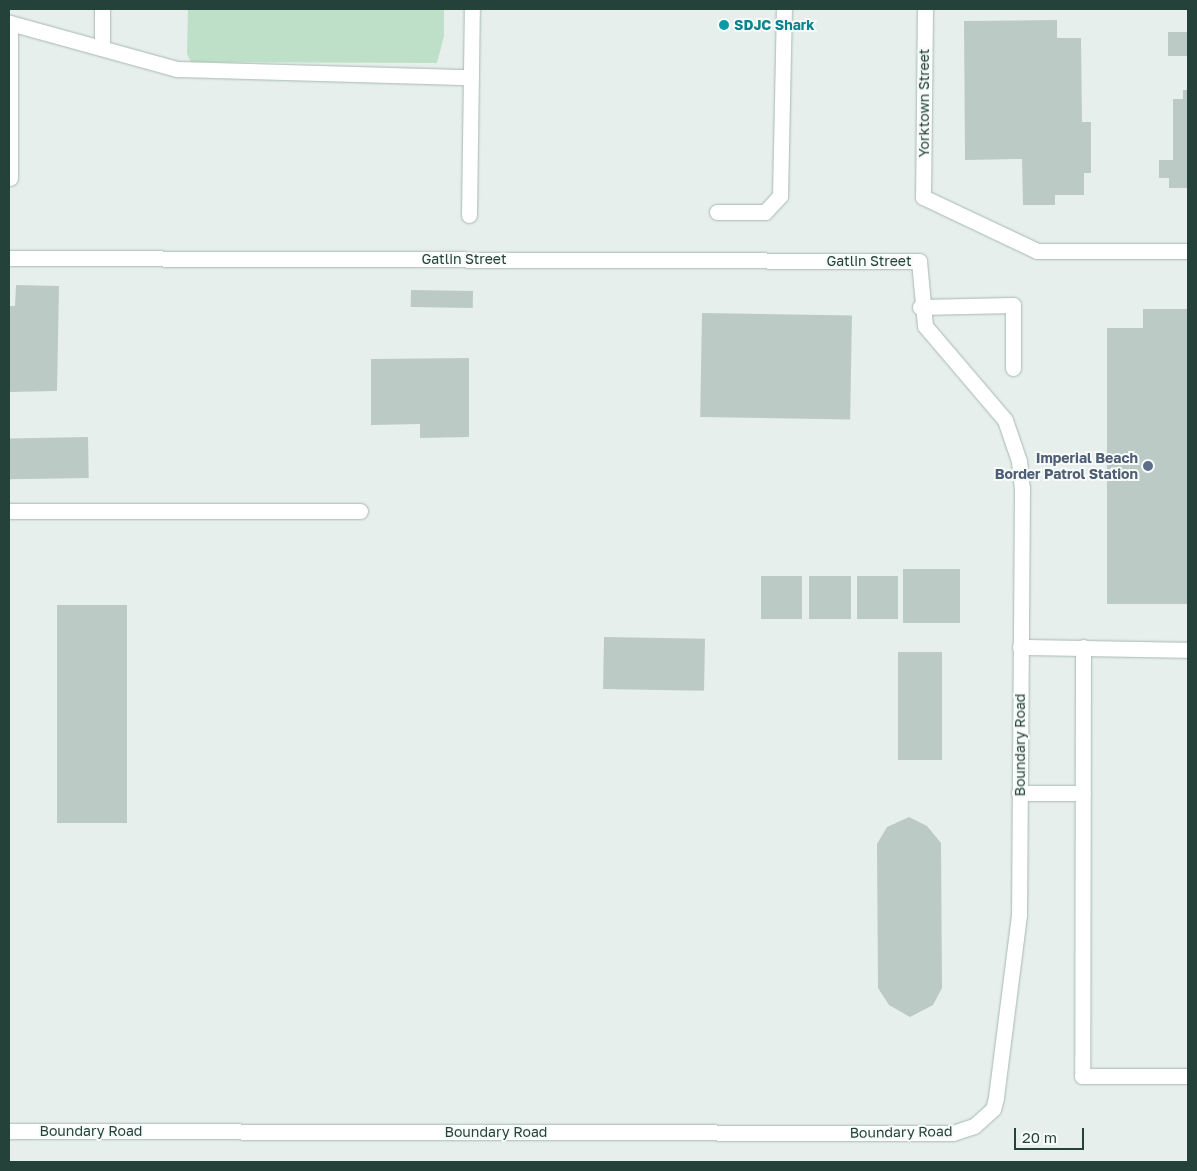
<!DOCTYPE html>
<html>
<head>
<meta charset="utf-8">
<style>
  body { margin:0 }
  #map { position:relative; width:1197px; height:1171px; overflow:hidden; background:#e6efeb; font-family:"Golos Text",sans-serif }
  div>[style] { position:absolute }
  .green>* { inset:0; background:#bfe0c8 }
  .building>* { inset:0; background:#bbcac4; transform-origin:0 0 }
  .roads { filter:drop-shadow(0 0 1px #a8b8b2) drop-shadow(0 0 1px #a8b8b2) }
  .minor>* { height:15px; margin:-7.5px; padding:0 7.5px; transform-origin:7.5px; border-radius:7.5px; background:#fff }
  .dots>* { width:14px; height:14px; translate:-50% -50%; box-sizing:border-box; border:2px solid #f7fbf9; border-radius:50% }
  span { translate:-50% -50%; white-space:nowrap; text-align:center; line-height:1.15; -webkit-text-stroke:4px #f7fbf9; paint-order:stroke }
  .culture-label { font-size:14px; color:#0d838f; font-weight:700 }
  .left { translate:0 -50%; text-align:left }
  .street-label { font-size:14px; color:#24423a }
  .service-label { font-size:14px; color:#4e5e75; font-weight:700 }
  .right { translate:-100% -50%; text-align:right }
  .frame { position:absolute; inset:0; border:10px solid #24423a; pointer-events:none }
  .scale { position:absolute; left:1014px; top:1128px; width:70px; height:22px; box-sizing:border-box; border:2px solid #24423a; border-top:0; padding-left:6px; font-size:15px; line-height:18px; white-space:nowrap; color:#24423a; -webkit-text-stroke:4px #f7fbf9; paint-order:stroke }
</style>
</head>
<body>
<div id="map">
  <div class="green">
    <i style="clip-path:polygon(188px 9px,444px 9px,444px 36px,437px 63px,191px 62px,187px 54px)"></i>
  </div>
  <div class="building">
    <i style="clip-path:polygon(1057px 20px,1057px 38px,1081px 38px,1082px 122px,1091px 122px,1091px 173px,1084px 173px,1084px 195px,1055px 195px,1055px 205px,1023px 205px,1022px 159px,965px 160px,964px 21px)"></i>
    <i style="left:1168px;top:32px;width:20px;height:24px"></i>
    <i style="clip-path:polygon(1183px 90px,1188px 90px,1188px 188px,1169px 188px,1169px 178px,1159px 178px,1159px 160px,1173px 160px,1173px 99px,1183px 99px)"></i>
    <i style="clip-path:polygon(16px 285px,59px 286px,57px 391px,9px 392px,9px 306px,15px 306px)"></i>
    <i style="left:411px;top:290px;width:62px;height:17px;rotate:1deg"></i>
    <i style="clip-path:polygon(1143px 309px,1188px 309px,1188px 604px,1107px 604px,1107px 328px,1143px 328px)"></i>
    <i style="left:702px;top:313px;width:150px;height:104px;rotate:1deg"></i>
    <i style="clip-path:polygon(469px 358px,469px 437px,420px 438px,420px 424px,371px 425px,371px 359px)"></i>
    <i style="left:88px;top:437px;width:41px;height:79px;rotate:89deg"></i>
    <i style="left:903px;top:569px;width:57px;height:54px"></i>
    <i style="left:761px;top:576px;width:41px;height:43px"></i>
    <i style="left:809px;top:576px;width:42px;height:43px"></i>
    <i style="left:857px;top:576px;width:41px;height:43px"></i>
    <i style="left:57px;top:605px;width:70px;height:218px"></i>
    <i style="left:604px;top:637px;width:101px;height:52px;rotate:1deg"></i>
    <i style="left:898px;top:652px;width:44px;height:108px"></i>
    <i style="clip-path:polygon(909px 817px,927px 826px,941px 843px,942px 988px,933px 1005px,910px 1017px,889px 1005px,878px 988px,877px 844px,887px 827px)"></i>
  </div>
  <div class="roads">
    <div class="minor">
      <i style="left:102px;top:9px;width:39px;rotate:90deg"></i>
      <i style="left:925px;top:9px;width:188px;rotate:90.6deg"></i>
      <i style="left:923px;top:197px;width:126px;rotate:25.3deg"></i>
      <i style="left:1037px;top:251px;width:151px"></i>
      <i style="left:10px;top:178px;width:155px;rotate:-90deg"></i>
      <i style="left:10px;top:23px;width:173px;rotate:15.4deg"></i>
      <i style="left:177px;top:69px;width:294px;rotate:1.6deg"></i>
      <i style="left:717px;top:212px;width:48px"></i>
      <i style="left:765px;top:212px;width:22px;rotate:-47deg"></i>
      <i style="left:780px;top:196px;width:187px;rotate:-88.8deg"></i>
      <i style="left:469px;top:215px;width:206px;rotate:-89.2deg"></i>
      <i style="left:9px;top:258px;width:910px;rotate:0.19deg"></i>
      <i style="left:919px;top:261px;width:65px;rotate:84.7deg"></i>
      <i style="left:925px;top:326px;width:123px;rotate:49.6deg"></i>
      <i style="left:1005px;top:420px;width:43px;rotate:71.1deg"></i>
      <i style="left:1019px;top:461px;width:27px;rotate:84deg"></i>
      <i style="left:1022px;top:488px;width:427px;rotate:90.4deg"></i>
      <i style="left:1019px;top:915px;width:184px;rotate:97.2deg"></i>
      <i style="left:996px;top:1098px;width:11px;rotate:105deg"></i>
      <i style="left:993px;top:1109px;width:25px;rotate:138deg"></i>
      <i style="left:974px;top:1126px;width:22px;rotate:162deg"></i>
      <i style="left:953px;top:1133px;width:944px;rotate:-179.88deg"></i>
      <i style="left:920px;top:307px;width:93px;rotate:-1.2deg"></i>
      <i style="left:1013px;top:305px;width:63px;rotate:90deg"></i>
      <i style="left:9px;top:511px;width:351px"></i>
      <i style="left:1020px;top:647px;width:168px;rotate:1deg"></i>
      <i style="left:1083px;top:647px;width:429px;rotate:90.1deg"></i>
      <i style="left:1082px;top:1076px;width:106px"></i>
      <i style="left:1019px;top:793px;width:64px"></i>
    </div>
  </div>
  <div class="dots">
    <i style="left:724px;top:25px;background:#0f9aa8"></i>
    <i style="left:1148px;top:466px;background:#5c6f8a"></i>
  </div>
  <div class="culture-label">
    <span class="left" style="left:734px;top:25px">SDJC Shark</span>
  </div>
  <div class="street-label">
    <span style="left:924px;top:103px;rotate:-90deg">Yorktown Street</span>
    <span style="left:464px;top:259px">Gatlin Street</span>
    <span style="left:869px;top:261px">Gatlin Street</span>
    <span style="left:1020px;top:745px;rotate:-90deg">Boundary Road</span>
    <span style="left:91px;top:1131px">Boundary Road</span>
    <span style="left:496px;top:1132px">Boundary Road</span>
    <span style="left:901px;top:1132px;rotate:-1deg">Boundary Road</span>
  </div>
  <div class="service-label">
    <span class="right" style="left:1138px;top:466px">Imperial Beach<br>Border Patrol Station</span>
  </div>
  <div class="frame"></div>
  <div class="scale">20 m</div>
</div>
</body>
</html>
